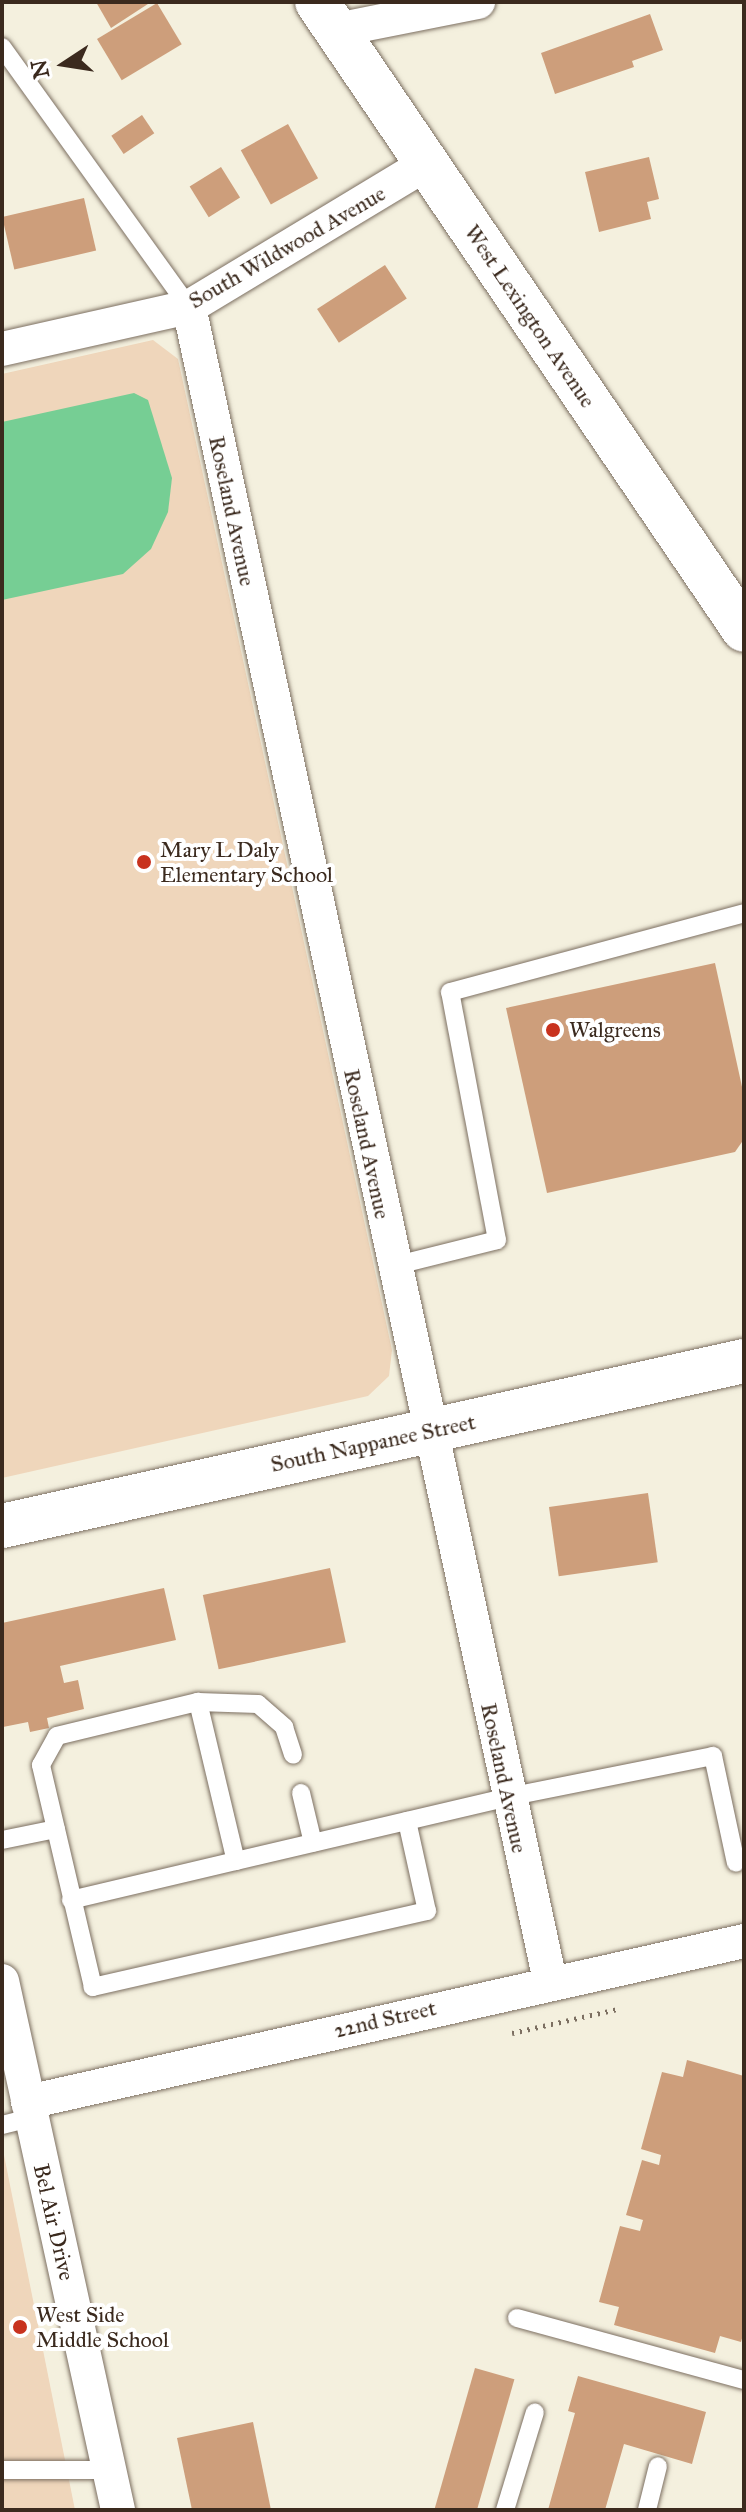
<!DOCTYPE html>
<html>
<head>
<meta charset="utf-8">
<style>
  body { margin:0 }
  #map { position:relative; width:746px; height:2512px; overflow:hidden; background:#f4f0de; font-family:"IM FELL Great Primer",serif }
  div>[style] { position:absolute }
  .built>* { inset:0; background:#efd6bb }
  .green>* { inset:0; background:#76ce94 }
  .building>* { inset:0; background:#cd9e7b; transform-origin:0 0 }
  .path>* { height:5px; margin-top:-2.5px; transform-origin:0; background:repeating-linear-gradient(90deg,#7c6f61 0 2px,transparent 0 8px) }
  .roads { filter:drop-shadow(0 0 2px #7c6f61) drop-shadow(0 0 2px #7c6f61) }
  .service>* { height:18px; margin:-9px; padding:0 9px; transform-origin:9px; border-radius:9px; background:#fff }
  .minor>* { height:34px; margin:-17px; padding:0 17px; transform-origin:17px; border-radius:17px; background:#fff }
  .primary>* { height:44px; margin:-22px; padding:0 22px; transform-origin:22px; border-radius:22px; background:#fff }
  .dots>* { width:22px; height:22px; translate:-50% -50%; box-sizing:border-box; border:4px solid #fff; border-radius:50% }
  span { translate:-50% -50%; white-space:nowrap; text-align:center; line-height:1.15; -webkit-text-stroke:8px #fff; paint-order:stroke }
  .street-label { font-size:22px; color:#3b2a1e }
  .poi-label { font-size:22px; color:#3b2a1e }
  .left { translate:0 -50%; text-align:left }
  .frame { position:absolute; inset:0; border:4px solid #3b2a1e; pointer-events:none }
  .north { position:absolute; left:24px; top:24px; width:80px; height:80px; -webkit-text-stroke:6px #fff; paint-order:stroke; rotate:258deg; font-size:22px; font-weight:700; line-height:32px; text-align:center; color:#3b2a1e }
  .north::after { content:''; display:block; margin:auto; width:28px; height:36px; background:#3b2a1e; clip-path:polygon(50% 0,100% 100%,50% 72%,0 100%) }
</style>
</head>
<body>
<div id="map">
  <div class="built">
    <i style="clip-path:polygon(153px 340px,178px 359px,392px 1350px,389px 1376px,368px 1396px,2px 1478px,2px 374px)"></i>
    <i style="clip-path:polygon(2px 2145px,75px 2510px,2px 2510px)"></i>
  </div>
  <div class="green">
    <i style="clip-path:polygon(134px 393px,148px 400px,172px 478px,168px 512px,151px 549px,123px 574px,2px 600px,2px 422px)"></i>
  </div>
  <div class="building">
    <i style="clip-path:polygon(96px 2px,151px 2px,111px 28px)"></i>
    <i style="left:157px;top:3px;width:48px;height:70px;rotate:59deg"></i>
    <i style="clip-path:polygon(650px 14px,663px 50px,632px 61px,634px 67px,555px 94px,541px 53px)"></i>
    <i style="left:142px;top:115px;width:22px;height:37px;rotate:56deg"></i>
    <i style="left:288px;top:124px;width:62px;height:54px;rotate:61deg"></i>
    <i style="clip-path:polygon(649px 157px,659px 199px,647px 202px,651px 219px,599px 232px,585px 172px)"></i>
    <i style="left:221px;top:167px;width:36px;height:37px;rotate:58deg"></i>
    <i style="left:84px;top:198px;width:54px;height:84px;rotate:77deg"></i>
    <i style="left:385px;top:265px;width:40px;height:81px;rotate:57deg"></i>
    <i style="clip-path:polygon(715px 963px,744px 1096px,744px 1139px,735px 1152px,547px 1193px,506px 1008px)"></i>
    <i style="left:648px;top:1493px;width:70px;height:100px;rotate:82deg"></i>
    <i style="left:330px;top:1568px;width:76px;height:130px;rotate:78deg"></i>
    <i style="clip-path:polygon(164px 1588px,176px 1640px,60px 1666px,64px 1683px,78px 1680px,84px 1709px,47px 1718px,49px 1728px,30px 1732px,28px 1722px,3px 1727px,2px 1623px)"></i>
    <i style="clip-path:polygon(687px 2060px,744px 2076px,744px 2331px,741px 2342px,720px 2336px,715px 2353px,614px 2325px,619px 2307px,599px 2302px,620px 2226px,640px 2231px,643px 2220px,626px 2215px,642px 2160px,659px 2165px,661px 2155px,641px 2149px,662px 2072px,683px 2077px)"></i>
    <i style="left:475px;top:2368px;width:41px;height:148px;rotate:16deg"></i>
    <i style="clip-path:polygon(578px 2376px,706px 2412px,692px 2464px,624px 2444px,605px 2510px,548px 2510px,575px 2413px,568px 2411px)"></i>
    <i style="clip-path:polygon(253px 2422px,271px 2510px,192px 2510px,177px 2438px)"></i>
  </div>
  <div class="path">
    <i style="left:512px;top:2033px;width:109px;rotate:-12.8deg"></i>
  </div>
  <div class="roads">
    <div class="service">
      <i style="left:2px;top:47px;width:320px;rotate:54.3deg"></i>
      <i style="left:393px;top:1266px;width:107px;rotate:-14deg"></i>
      <i style="left:497px;top:1240px;width:252px;rotate:-100.7deg"></i>
      <i style="left:450px;top:992px;width:304px;rotate:-15deg"></i>
      <i style="left:198px;top:1702px;width:60px;rotate:1.9deg"></i>
      <i style="left:258px;top:1704px;width:35px;rotate:41deg"></i>
      <i style="left:284px;top:1727px;width:29px;rotate:72deg"></i>
      <i style="left:301px;top:1793px;width:51px;rotate:76.5deg"></i>
      <i style="left:407px;top:1821px;width:92px;rotate:77.5deg"></i>
      <i style="left:427px;top:1911px;width:343px;rotate:167.2deg"></i>
      <i style="left:93px;top:1987px;width:228px;rotate:-103.2deg"></i>
      <i style="left:41px;top:1765px;width:33px;rotate:-61deg"></i>
      <i style="left:57px;top:1736px;width:145px;rotate:-13.6deg"></i>
      <i style="left:198px;top:1702px;width:163px;rotate:76.6deg"></i>
      <i style="left:236px;top:1861px;width:279px;rotate:-13.2deg"></i>
      <i style="left:508px;top:1797px;width:209px;rotate:-11.3deg"></i>
      <i style="left:713px;top:1756px;width:109px;rotate:77.9deg"></i>
      <i style="left:2px;top:1840px;width:55px;rotate:-11.5deg"></i>
      <i style="left:71px;top:1900px;width:170px;rotate:-13.3deg"></i>
      <i style="left:2px;top:2125px;width:30px;rotate:-14deg"></i>
      <i style="left:517px;top:2318px;width:235px;rotate:15.3deg"></i>
      <i style="left:2px;top:2470px;width:108px"></i>
      <i style="left:505px;top:2510px;width:102px;rotate:-73deg"></i>
      <i style="left:647px;top:2510px;width:45px;rotate:-76deg"></i>
    </div>
    <div class="minor">
      <i style="left:336px;top:30px;width:145px;rotate:-11.2deg"></i>
      <i style="left:189px;top:307px;width:1712px;rotate:77.83deg"></i>
      <i style="left:2px;top:349px;width:192px;rotate:-12.7deg"></i>
      <i style="left:189px;top:307px;width:277px;rotate:-31.1deg"></i>
      <i style="left:2px;top:1981px;width:542px;rotate:77.63deg"></i>
      <i style="left:28px;top:2102px;width:734px;rotate:-12.67deg"></i>
    </div>
    <div class="primary">
      <i style="left:317px;top:2px;width:759px;rotate:55.79deg"></i>
      <i style="left:2px;top:1526px;width:760px;rotate:-12.54deg"></i>
    </div>
  </div>
  <div class="dots">
    <i style="left:144px;top:862px;background:#c8321e"></i>
    <i style="left:553px;top:1030px;background:#c8321e"></i>
    <i style="left:20px;top:2327px;background:#c8321e"></i>
  </div>
  <div class="street-label">
    <span style="left:287px;top:247px;rotate:-30deg">South Wildwood Avenue</span>
    <span style="left:530px;top:316px;rotate:56deg">West Lexington Avenue</span>
    <span style="left:232px;top:511px;rotate:78deg">Roseland Avenue</span>
    <span style="left:367px;top:1144px;rotate:78deg">Roseland Avenue</span>
    <span style="left:373px;top:1443px;rotate:-12deg">South Nappanee Street</span>
    <span style="left:504px;top:1778px;rotate:78deg">Roseland Avenue</span>
    <span style="left:385px;top:2019px;rotate:-13deg">22nd Street</span>
    <span style="left:54px;top:2222px;rotate:77deg">Bel Air Drive</span>
  </div>
  <div class="poi-label">
    <span class="left" style="left:160px;top:862px">Mary L Daly<br>Elementary School</span>
    <span class="left" style="left:569px;top:1030px">Walgreens</span>
    <span class="left" style="left:36px;top:2327px">West Side<br>Middle School</span>
  </div>
  <div class="frame"></div>
  <div class="north">N</div>
</div>
</body>
</html>
